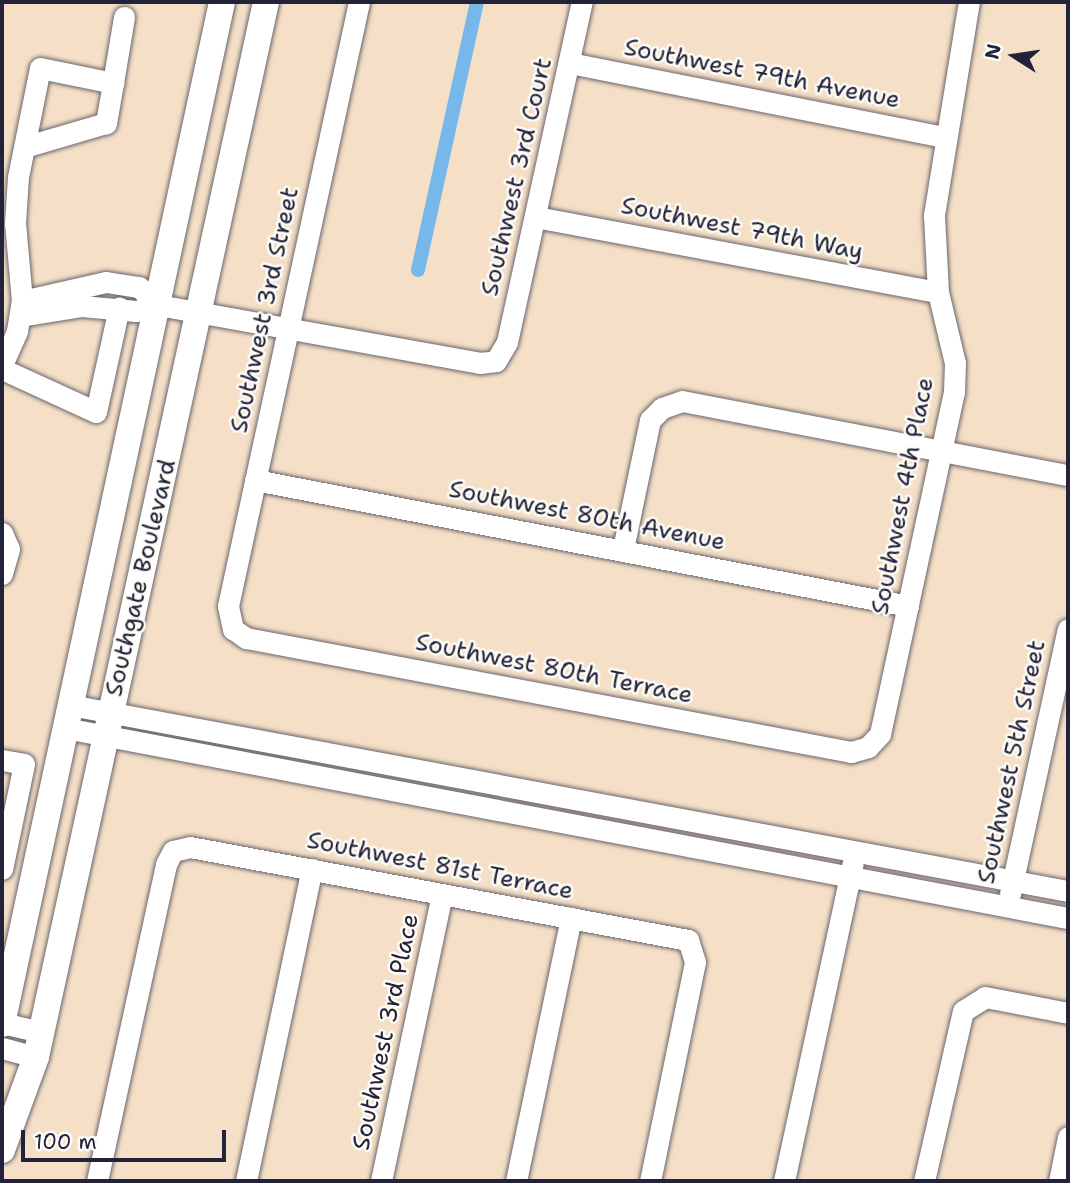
<!DOCTYPE html>
<html>
<head>
<meta charset="utf-8">
<style>
  body { margin:0 }
  #map { position:relative; width:1070px; height:1183px; overflow:hidden; background:#f5e0c7; font-family:"Shantell Sans",sans-serif }
  div>[style] { position:absolute }
  .canal>* { height:14px; margin:-7px; padding:0 7px; transform-origin:7px; border-radius:7px; background:#77b8eb }
  .roads { filter:drop-shadow(0 0 2px #6c646c) drop-shadow(0 0 2px #6c646c) }
  .minor>* { height:21px; margin:-10.5px; padding:0 10.5px; transform-origin:10.5px; border-radius:10.5px; background:#fff }
  .major>* { height:26px; margin:-13px; padding:0 13px; transform-origin:13px; border-radius:13px; background:#fff }
  span { translate:-50% -50%; white-space:nowrap; text-align:center; line-height:1.15; -webkit-text-stroke:5px #fdfcf7; paint-order:stroke }
  .street-label { font-size:24px; color:#22223b }
  .frame { position:absolute; inset:0; border:4px solid #22223b; pointer-events:none }
  .north { position:absolute; left:979px; top:21px; width:70px; height:70px; -webkit-text-stroke:5px #fdfcf7; paint-order:stroke; rotate:282deg; font-size:19px; font-weight:700; line-height:28px; text-align:center; color:#22223b }
  .north::after { content:''; display:block; margin:auto; width:24px; height:32px; background:#22223b; clip-path:polygon(50% 0,100% 100%,50% 72%,0 100%) }
  .scale { position:absolute; left:21px; top:1130px; width:205px; height:32px; box-sizing:border-box; border:4px solid #22223b; border-top:0; padding-left:9px; font-size:21px; line-height:24px; white-space:nowrap; color:#22223b; -webkit-text-stroke:5px #fdfcf7; paint-order:stroke }
</style>
</head>
<body>
<div id="map">
  <div class="canal">
    <i style="left:418px;top:270px;width:274px;rotate:-77.6deg"></i>
  </div>
  <div class="roads">
    <div class="minor">
      <i style="left:359px;top:2px;width:618px;rotate:102.24deg"></i>
      <i style="left:228px;top:606px;width:24px;rotate:78deg"></i>
      <i style="left:233px;top:629px;width:16px;rotate:35deg"></i>
      <i style="left:246px;top:638px;width:616px;rotate:10.67deg"></i>
      <i style="left:851px;top:752px;width:18px;rotate:-16deg"></i>
      <i style="left:868px;top:747px;width:18px;rotate:-47deg"></i>
      <i style="left:880px;top:734px;width:350px;rotate:-77.8deg"></i>
      <i style="left:954px;top:392px;width:29px;rotate:-88deg"></i>
      <i style="left:955px;top:363px;width:73px;rotate:-103.5deg"></i>
      <i style="left:938px;top:292px;width:77px;rotate:-93deg"></i>
      <i style="left:934px;top:215px;width:216px;rotate:-80.7deg"></i>
      <i style="left:570px;top:63px;width:381px;rotate:11.2deg"></i>
      <i style="left:113px;top:83px;width:67px;rotate:-80.5deg"></i>
      <i style="left:536px;top:217px;width:409px;rotate:10.6deg"></i>
      <i style="left:22px;top:301px;width:86px;rotate:-12.7deg"></i>
      <i style="left:106px;top:282px;width:33px;rotate:9deg"></i>
      <i style="left:139px;top:287px;width:26px;rotate:43deg"></i>
      <i style="left:20px;top:316px;width:63px;rotate:-9.2deg"></i>
      <i style="left:82px;top:306px;width:54px;rotate:5.3deg"></i>
      <i style="left:136px;top:311px;width:23px;rotate:-15deg"></i>
      <i style="left:158px;top:305px;width:327px;rotate:10.2deg"></i>
      <i style="left:480px;top:363px;width:16px;rotate:-7deg"></i>
      <i style="left:496px;top:361px;width:22px;rotate:-60deg"></i>
      <i style="left:507px;top:342px;width:348px;rotate:-77.6deg"></i>
      <i style="left:2px;top:365px;width:37px;rotate:-66deg"></i>
      <i style="left:17px;top:331px;width:30px;rotate:-81deg"></i>
      <i style="left:22px;top:301px;width:78px;rotate:-95.1deg"></i>
      <i style="left:15px;top:223px;width:46px;rotate:-86.3deg"></i>
      <i style="left:18px;top:177px;width:111px;rotate:-78.6deg"></i>
      <i style="left:40px;top:68px;width:75px;rotate:11.6deg"></i>
      <i style="left:113px;top:83px;width:41px;rotate:99.9deg"></i>
      <i style="left:106px;top:123px;width:85px;rotate:163.7deg"></i>
      <i style="left:2px;top:369px;width:103px;rotate:24.6deg"></i>
      <i style="left:96px;top:412px;width:107px;rotate:-77.6deg"></i>
      <i style="left:255px;top:480px;width:665px;rotate:10.92deg"></i>
      <i style="left:2px;top:533px;width:17px;rotate:66deg"></i>
      <i style="left:9px;top:549px;width:26px;rotate:106deg"></i>
      <i style="left:623px;top:549px;width:132px;rotate:-78.2deg"></i>
      <i style="left:650px;top:420px;width:17px;rotate:-45deg"></i>
      <i style="left:662px;top:408px;width:21px;rotate:-19deg"></i>
      <i style="left:682px;top:401px;width:393px;rotate:10.9deg"></i>
      <i style="left:70px;top:705px;width:1015px;rotate:10.56deg"></i>
      <i style="left:65px;top:728px;width:1021px;rotate:10.73deg"></i>
      <i style="left:2px;top:760px;width:22px;rotate:10deg"></i>
      <i style="left:24px;top:764px;width:107px;rotate:101.8deg"></i>
      <i style="left:1010px;top:894px;width:271px;rotate:-77.7deg"></i>
      <i style="left:2px;top:1023px;width:40px;rotate:13deg"></i>
      <i style="left:2px;top:1048px;width:35px;rotate:15deg"></i>
      <i style="left:97px;top:1181px;width:324px;rotate:-77.7deg"></i>
      <i style="left:166px;top:864px;width:15px;rotate:-62deg"></i>
      <i style="left:173px;top:851px;width:17px;rotate:-13deg"></i>
      <i style="left:190px;top:847px;width:507px;rotate:10.58deg"></i>
      <i style="left:688px;top:940px;width:23px;rotate:72deg"></i>
      <i style="left:695px;top:962px;width:224px;rotate:101.6deg"></i>
      <i style="left:246px;top:1181px;width:319px;rotate:-78.1deg"></i>
      <i style="left:381px;top:1181px;width:293px;rotate:-78deg"></i>
      <i style="left:516px;top:1181px;width:269px;rotate:-78.2deg"></i>
      <i style="left:784px;top:1181px;width:325px;rotate:-77.8deg"></i>
      <i style="left:924px;top:1181px;width:174px;rotate:-77.1deg"></i>
      <i style="left:963px;top:1011px;width:26px;rotate:-32deg"></i>
      <i style="left:985px;top:997px;width:85px;rotate:10.9deg"></i>
      <i style="left:1059px;top:1181px;width:45px;rotate:-78.4deg"></i>
    </div>
    <div class="major">
      <i style="left:2px;top:1024px;width:1045px;rotate:-77.85deg"></i>
      <i style="left:2px;top:1150px;width:99px;rotate:-69.9deg"></i>
      <i style="left:36px;top:1057px;width:1080px;rotate:-77.7deg"></i>
    </div>
  </div>
  <div class="street-label">
    <span style="left:762px;top:74px;rotate:11deg">Southwest 79th Avenue</span>
    <span style="left:517px;top:177px;rotate:-77deg">Southwest 3rd Court</span>
    <span style="left:742px;top:229px;rotate:11deg">Southwest 79th Way</span>
    <span style="left:265px;top:310px;rotate:-78deg">Southwest 3rd Street</span>
    <span style="left:903px;top:496px;rotate:-79deg">Southwest 4th Place</span>
    <span style="left:587px;top:516px;rotate:11deg">Southwest 80th Avenue</span>
    <span style="left:141px;top:578px;rotate:-77deg">Southgate Boulevard</span>
    <span style="left:554px;top:669px;rotate:11deg">Southwest 80th Terrace</span>
    <span style="left:1012px;top:762px;rotate:-78deg">Southwest 5th Street</span>
    <span style="left:440px;top:866px;rotate:11deg">Southwest 81st Terrace</span>
    <span style="left:386px;top:1032px;rotate:-78deg">Southwest 3rd Place</span>
  </div>
  <div class="frame"></div>
  <div class="north">N</div>
  <div class="scale">100 m</div>
</div>
</body>
</html>
